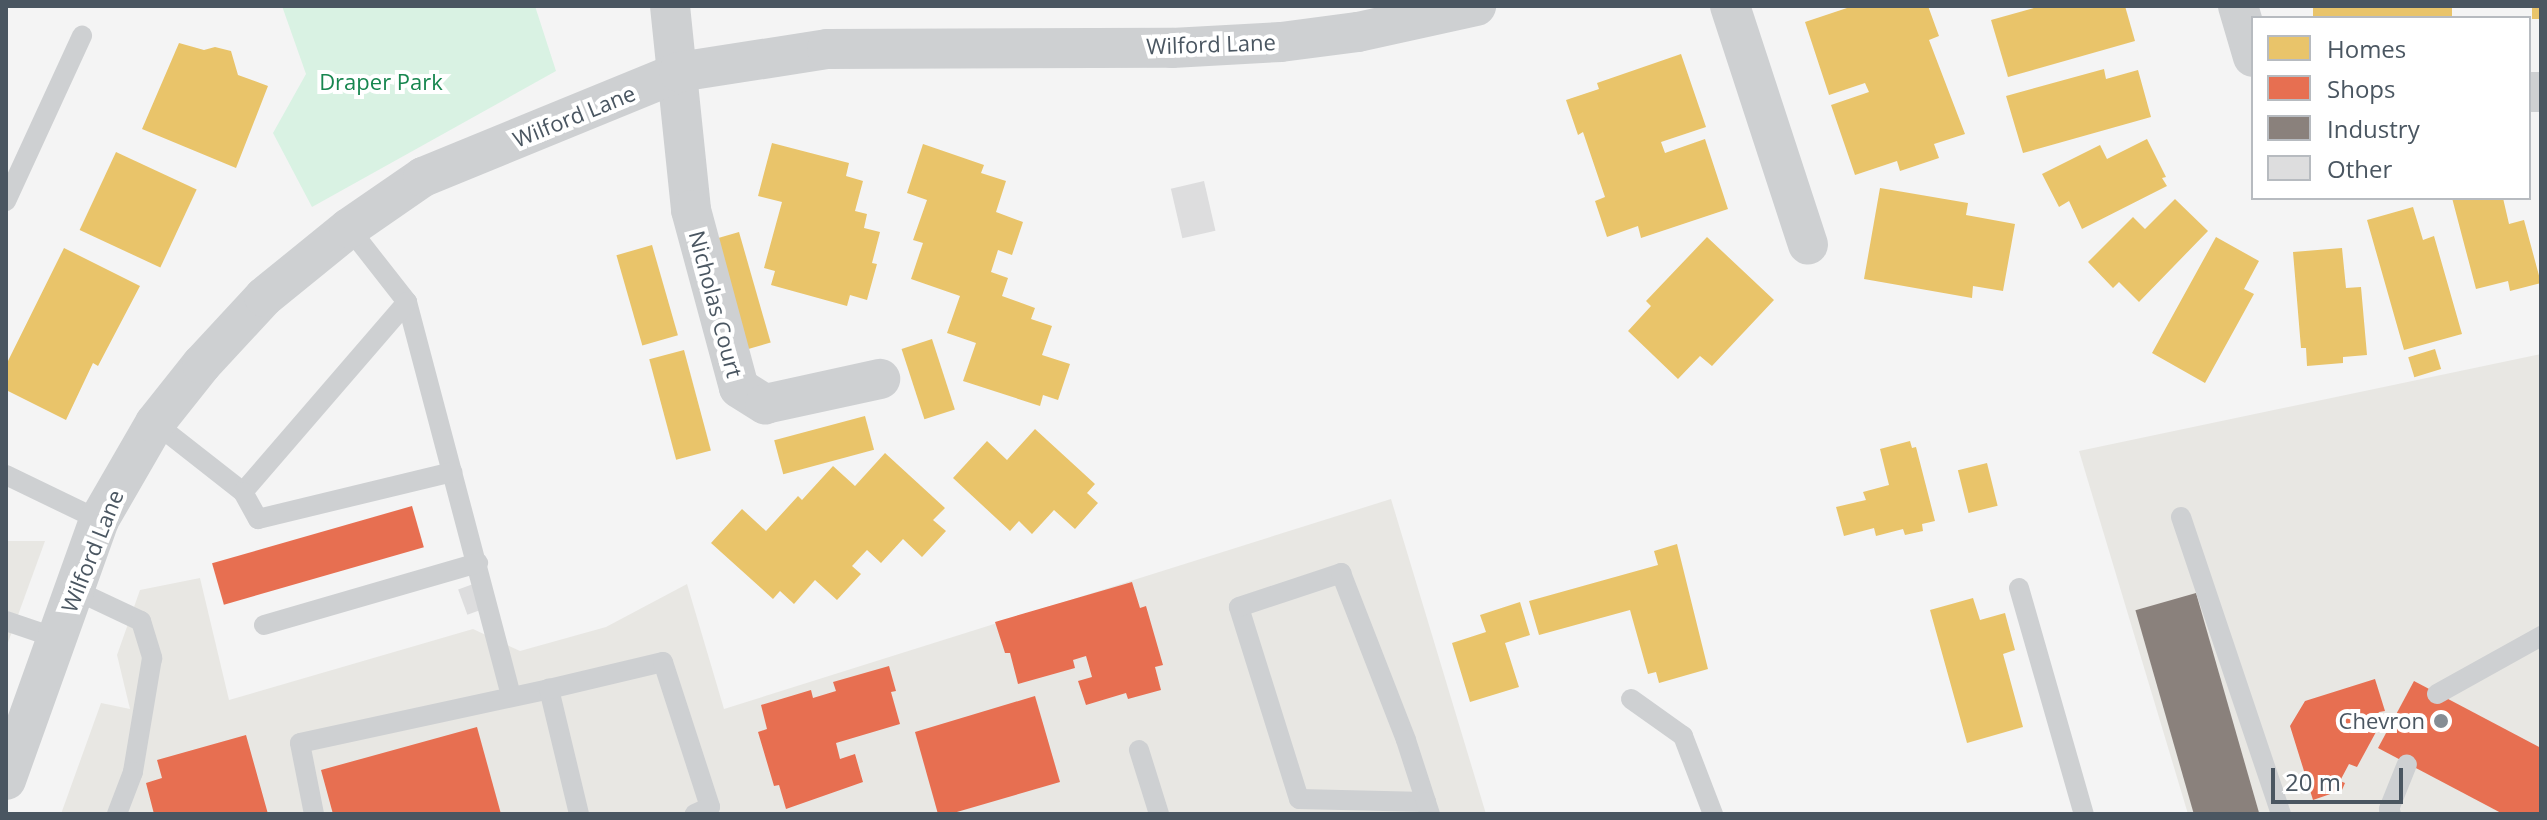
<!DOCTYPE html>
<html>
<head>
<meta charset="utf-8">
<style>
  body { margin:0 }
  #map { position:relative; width:2547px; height:820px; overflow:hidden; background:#f4f4f4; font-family:"Open Sans",sans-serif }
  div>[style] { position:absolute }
  .commercial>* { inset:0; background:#e8e7e3 }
  .green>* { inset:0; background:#d9f2e3 }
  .homes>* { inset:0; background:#e9c46a; transform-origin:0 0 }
  .shops>* { inset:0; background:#e76f51; transform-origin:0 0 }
  .industry>* { inset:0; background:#8a817c; transform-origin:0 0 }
  .building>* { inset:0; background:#ddddde; transform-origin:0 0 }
  .service>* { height:20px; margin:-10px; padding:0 10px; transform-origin:10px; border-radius:10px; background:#ced0d2 }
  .minor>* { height:40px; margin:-20px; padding:0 20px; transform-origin:20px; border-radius:20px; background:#ced0d2 }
  .dots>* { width:22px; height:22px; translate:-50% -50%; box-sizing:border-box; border:4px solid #fff; border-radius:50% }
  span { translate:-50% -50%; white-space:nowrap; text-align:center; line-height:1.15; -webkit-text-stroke:8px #fff; paint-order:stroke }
  .street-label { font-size:22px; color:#4a5661 }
  .park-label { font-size:22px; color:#17864f }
  .poi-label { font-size:22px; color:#4a5661 }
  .right { translate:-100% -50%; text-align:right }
  .frame { position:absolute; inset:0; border:8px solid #4a5661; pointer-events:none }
  .legend { position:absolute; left:2251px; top:16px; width:280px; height:184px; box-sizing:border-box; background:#fff; border:2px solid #b7bbc0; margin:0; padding:10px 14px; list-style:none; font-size:24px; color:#4a5661 }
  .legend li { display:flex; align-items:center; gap:16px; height:40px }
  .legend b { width:40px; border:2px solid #b7bbc0 }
  .scale { position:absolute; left:2271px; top:768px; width:132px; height:36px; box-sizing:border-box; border:4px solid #4a5661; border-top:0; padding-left:10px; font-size:24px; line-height:28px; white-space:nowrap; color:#4a5661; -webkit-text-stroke:6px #fff; paint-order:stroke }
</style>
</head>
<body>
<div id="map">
  <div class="commercial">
    <i style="clip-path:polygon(2541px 354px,2541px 814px,2188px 814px,2079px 451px)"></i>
    <i style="clip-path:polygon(1391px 499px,1486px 814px,61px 814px,101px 703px,130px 709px,117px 655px,140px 590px,200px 578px,229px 700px,473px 629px,520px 651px,606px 627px,687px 584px,724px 709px)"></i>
    <i style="clip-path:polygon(6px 541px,45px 541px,6px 648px)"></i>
  </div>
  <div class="green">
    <i style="clip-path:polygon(282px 6px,535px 6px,556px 71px,312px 207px,273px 133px,306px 74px)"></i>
  </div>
  <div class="homes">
    <i style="clip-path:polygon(1853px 6px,1928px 6px,1939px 36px,1929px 40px,1965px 134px,1934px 144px,1939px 158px,1900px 171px,1897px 161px,1855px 175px,1831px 105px,1869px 92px,1865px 83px,1829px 95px,1805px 22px)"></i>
    <i style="clip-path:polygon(2041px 6px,2125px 6px,2135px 41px,2008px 77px,1991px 20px)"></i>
    <i style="left:2313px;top:6px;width:139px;height:12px"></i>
    <i style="left:2532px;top:6px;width:9px;height:13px"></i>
    <i style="clip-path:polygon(179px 43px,204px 50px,215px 47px,231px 51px,238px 75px,268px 86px,236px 168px,142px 129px)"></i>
    <i style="clip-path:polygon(1681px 54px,1706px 127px,1661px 142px,1665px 153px,1705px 139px,1728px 209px,1641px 238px,1638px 226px,1607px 237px,1595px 201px,1605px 197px,1583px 132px,1578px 135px,1566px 100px,1599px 89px,1597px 83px)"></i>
    <i style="clip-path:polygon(2104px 69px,2106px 79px,2138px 70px,2151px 117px,2023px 153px,2006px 96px)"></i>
    <i style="clip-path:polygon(2147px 139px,2166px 177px,2162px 178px,2167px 186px,2082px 229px,2069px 201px,2059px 207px,2042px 174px,2100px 145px,2107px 159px)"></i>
    <i style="clip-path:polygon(772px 143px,849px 163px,846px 176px,863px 181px,855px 211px,867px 214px,864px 228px,880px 232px,872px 263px,877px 264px,867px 300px,850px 295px,847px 306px,771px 285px,775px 271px,764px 268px,782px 202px,758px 196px)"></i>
    <i style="clip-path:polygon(923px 144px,984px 165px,981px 173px,1006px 181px,996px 212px,1023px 222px,1012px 255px,998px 250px,991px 272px,1008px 278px,1002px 296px,1035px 308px,1031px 319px,1052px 326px,1042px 355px,1070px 364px,1058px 400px,1043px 395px,1040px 406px,963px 381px,976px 343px,947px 333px,960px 296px,911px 279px,923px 243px,913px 240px,927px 200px,907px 193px)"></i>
    <i style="left:116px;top:152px;width:89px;height:86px;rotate:25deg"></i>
    <i style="clip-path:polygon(1880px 188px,1968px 203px,1966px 215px,2015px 224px,2003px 291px,1973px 286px,1972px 298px,1864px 279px)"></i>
    <i style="clip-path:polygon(2452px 198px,2503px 198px,2509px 224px,2524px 220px,2541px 283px,2510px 291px,2508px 281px,2476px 289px)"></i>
    <i style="clip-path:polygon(2175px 199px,2208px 231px,2139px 302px,2119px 282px,2113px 288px,2088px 262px,2133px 217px,2145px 229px)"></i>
    <i style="clip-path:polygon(2413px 207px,2423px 240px,2434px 236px,2462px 334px,2404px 350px,2367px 220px)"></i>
    <i style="left:739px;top:232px;width:115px;height:35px;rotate:74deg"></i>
    <i style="clip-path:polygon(1707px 237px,1774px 300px,1712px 366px,1700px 356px,1678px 379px,1628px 331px,1651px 306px,1646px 301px)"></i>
    <i style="clip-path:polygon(2216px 237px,2259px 261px,2244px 289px,2254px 294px,2205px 383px,2152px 353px)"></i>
    <i style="left:652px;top:245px;width:94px;height:37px;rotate:74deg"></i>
    <i style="clip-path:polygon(64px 248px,140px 286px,98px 366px,93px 363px,66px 420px,6px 390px,6px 365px)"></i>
    <i style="clip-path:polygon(2342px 248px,2346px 288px,2361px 287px,2367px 355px,2343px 357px,2343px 363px,2307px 366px,2306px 348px,2301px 348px,2293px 252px)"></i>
    <i style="left:932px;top:339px;width:74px;height:32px;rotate:72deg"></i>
    <i style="left:2435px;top:349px;width:21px;height:28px;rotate:73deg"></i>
    <i style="left:684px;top:350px;width:104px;height:36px;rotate:75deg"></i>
    <i style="left:865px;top:416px;width:35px;height:94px;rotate:75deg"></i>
    <i style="clip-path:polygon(1035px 429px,1095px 484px,1087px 493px,1098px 503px,1075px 529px,1054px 510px,1032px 534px,1019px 521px,1010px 531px,953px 478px,987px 441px,1007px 460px)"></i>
    <i style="clip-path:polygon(1910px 441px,1912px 448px,1916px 447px,1935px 521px,1922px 524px,1923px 531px,1905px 535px,1903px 529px,1876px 536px,1874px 528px,1844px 536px,1836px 507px,1866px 500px,1863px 492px,1889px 485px,1880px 449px)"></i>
    <i style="clip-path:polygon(885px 453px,945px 508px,933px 520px,946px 531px,922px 557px,903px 539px,881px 563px,867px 550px,852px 566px,861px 574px,837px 600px,815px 580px,794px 604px,780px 591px,773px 599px,711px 543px,742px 509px,766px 531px,798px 496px,802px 500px,833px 466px,855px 486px)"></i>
    <i style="left:1987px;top:463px;width:44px;height:30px;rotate:76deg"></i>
    <i style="clip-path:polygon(1677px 544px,1708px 669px,1659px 683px,1656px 672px,1648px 674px,1630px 610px,1539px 635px,1529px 601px,1658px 565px,1654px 551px)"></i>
    <i style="clip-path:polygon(1973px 598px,1980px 620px,2005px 613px,2015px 650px,2003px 654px,2023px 727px,1967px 743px,1930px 610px)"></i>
    <i style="clip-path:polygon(1520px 602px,1530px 635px,1505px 643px,1519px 687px,1470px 702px,1452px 643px,1486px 632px,1480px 615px)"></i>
  </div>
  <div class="shops">
    <i style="left:412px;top:506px;width:43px;height:208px;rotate:74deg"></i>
    <i style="clip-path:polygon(1132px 582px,1140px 608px,1146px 606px,1163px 665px,1155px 667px,1161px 690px,1128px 699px,1126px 693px,1086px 705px,1078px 681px,1092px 677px,1086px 656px,1073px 660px,1075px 668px,1018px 684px,1010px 653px,1005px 653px,995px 622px)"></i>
    <i style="clip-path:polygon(889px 666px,896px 691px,891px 692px,900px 724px,836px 743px,840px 759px,855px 754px,863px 782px,786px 809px,779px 785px,774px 786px,758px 732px,767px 729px,761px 705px,811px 690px,813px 698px,836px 691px,833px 682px)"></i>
    <i style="clip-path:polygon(2375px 679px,2385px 711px,2379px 712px,2369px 729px,2376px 732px,2357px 767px,2349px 764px,2340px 781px,2345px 783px,2342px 790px,2313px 800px,2290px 726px,2305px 701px)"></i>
    <i style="clip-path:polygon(2414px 681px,2541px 748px,2541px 814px,2503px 814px,2378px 748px)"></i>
    <i style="clip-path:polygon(1035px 696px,1060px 782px,950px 814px,938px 814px,915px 732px)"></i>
    <i style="clip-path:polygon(477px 727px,501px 814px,333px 814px,321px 770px)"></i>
    <i style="clip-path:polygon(246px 735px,268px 814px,154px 814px,146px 783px,162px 778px,157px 760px)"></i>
  </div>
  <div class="industry">
    <i style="left:2196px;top:593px;width:230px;height:63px;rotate:74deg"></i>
  </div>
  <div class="building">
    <i style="left:1204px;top:181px;width:51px;height:34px;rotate:77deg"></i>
    <i style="left:476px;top:583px;width:27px;height:19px;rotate:70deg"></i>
  </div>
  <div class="service">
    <i style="left:6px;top:201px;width:182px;rotate:-65.3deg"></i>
    <i style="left:349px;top:228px;width:94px;rotate:51.9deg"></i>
    <i style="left:407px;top:302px;width:408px;rotate:75.2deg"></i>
    <i style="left:155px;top:423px;width:112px;rotate:38.1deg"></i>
    <i style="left:243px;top:492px;width:251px;rotate:-49.2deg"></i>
    <i style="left:6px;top:475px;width:103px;rotate:25.8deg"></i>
    <i style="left:243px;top:492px;width:31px;rotate:61deg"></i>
    <i style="left:258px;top:519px;width:200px;rotate:-13.6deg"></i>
    <i style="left:2181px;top:517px;width:313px;rotate:71.4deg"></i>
    <i style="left:2019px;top:588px;width:235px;rotate:74deg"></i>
    <i style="left:75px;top:590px;width:73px;rotate:25.2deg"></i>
    <i style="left:141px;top:621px;width:39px;rotate:73deg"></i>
    <i style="left:152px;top:658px;width:116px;rotate:99.5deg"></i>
    <i style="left:133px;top:772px;width:45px;rotate:110.9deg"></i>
    <i style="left:6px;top:621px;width:53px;rotate:18.8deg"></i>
    <i style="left:264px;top:625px;width:223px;rotate:-16.2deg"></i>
    <i style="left:2437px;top:694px;width:119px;rotate:-29.1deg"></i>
    <i style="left:1631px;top:699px;width:64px;rotate:35.4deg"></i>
    <i style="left:1683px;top:736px;width:84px;rotate:69deg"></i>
    <i style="left:1139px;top:750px;width:67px;rotate:72.6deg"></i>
    <i style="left:1426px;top:802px;width:127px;rotate:-178.6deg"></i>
    <i style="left:1299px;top:799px;width:201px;rotate:-107.4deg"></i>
    <i style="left:1239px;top:607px;width:108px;rotate:-18.4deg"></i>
    <i style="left:1341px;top:573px;width:179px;rotate:68.7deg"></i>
    <i style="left:1406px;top:740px;width:65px;rotate:72.1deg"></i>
    <i style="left:1426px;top:802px;width:13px;rotate:72deg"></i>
    <i style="left:314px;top:814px;width:72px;rotate:-101.2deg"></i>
    <i style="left:300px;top:743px;width:255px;rotate:-12.2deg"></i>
    <i style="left:579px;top:814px;width:129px;rotate:-103.5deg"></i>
    <i style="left:549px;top:689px;width:117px;rotate:-13.3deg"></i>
    <i style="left:663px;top:662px;width:152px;rotate:72deg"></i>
    <i style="left:710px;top:807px;width:17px;rotate:155deg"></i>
    <i style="left:2391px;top:814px;width:5px;rotate:-112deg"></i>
    <i style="left:2389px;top:809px;width:48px;rotate:-68.2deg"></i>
  </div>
  <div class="minor">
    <i style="left:670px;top:6px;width:205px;rotate:84.1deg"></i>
    <i style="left:691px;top:210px;width:184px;rotate:74.9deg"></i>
    <i style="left:739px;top:388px;width:31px;rotate:32deg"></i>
    <i style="left:765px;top:404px;width:118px;rotate:-12.3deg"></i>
    <i style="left:1730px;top:6px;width:251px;rotate:71.9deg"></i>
    <i style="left:2238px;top:6px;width:53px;rotate:73.6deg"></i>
    <i style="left:2529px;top:92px;width:12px"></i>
    <i style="left:6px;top:780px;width:276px;rotate:-70.3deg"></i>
    <i style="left:99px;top:520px;width:112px;rotate:-60deg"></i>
    <i style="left:155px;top:423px;width:75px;rotate:-51.5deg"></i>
    <i style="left:202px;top:364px;width:91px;rotate:-47.2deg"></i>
    <i style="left:264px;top:297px;width:109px;rotate:-39.1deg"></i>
    <i style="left:349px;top:228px;width:90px;rotate:-34.6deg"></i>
    <i style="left:423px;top:177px;width:277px;rotate:-22.3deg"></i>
    <i style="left:679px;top:72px;width:150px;rotate:-8.8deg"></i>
    <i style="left:827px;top:49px;width:345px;rotate:-0.2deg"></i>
    <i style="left:1172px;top:48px;width:109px;rotate:-3.2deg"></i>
    <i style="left:1281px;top:42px;width:78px;rotate:-7.4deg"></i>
    <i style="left:1358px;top:32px;width:121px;rotate:-12.4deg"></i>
  </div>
  <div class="dots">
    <i style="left:2441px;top:721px;background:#868d94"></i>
  </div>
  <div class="street-label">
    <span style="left:1211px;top:44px;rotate:-2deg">Wilford Lane</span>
    <span style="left:574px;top:116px;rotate:-22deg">Wilford Lane</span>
    <span style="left:716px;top:304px;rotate:75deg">Nicholas Court</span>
    <span style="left:92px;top:551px;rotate:-68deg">Wilford Lane</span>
  </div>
  <div class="park-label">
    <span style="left:381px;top:82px">Draper Park</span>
  </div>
  <div class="poi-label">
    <span class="right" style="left:2425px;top:721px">Chevron</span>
  </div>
  <div class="frame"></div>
  <ul class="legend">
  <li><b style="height:22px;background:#e9c46a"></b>Homes</li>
  <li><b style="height:22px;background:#e76f51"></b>Shops</li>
  <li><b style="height:22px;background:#8a817c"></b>Industry</li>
  <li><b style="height:22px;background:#ddddde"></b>Other</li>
  </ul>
  <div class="scale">20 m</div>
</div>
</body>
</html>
